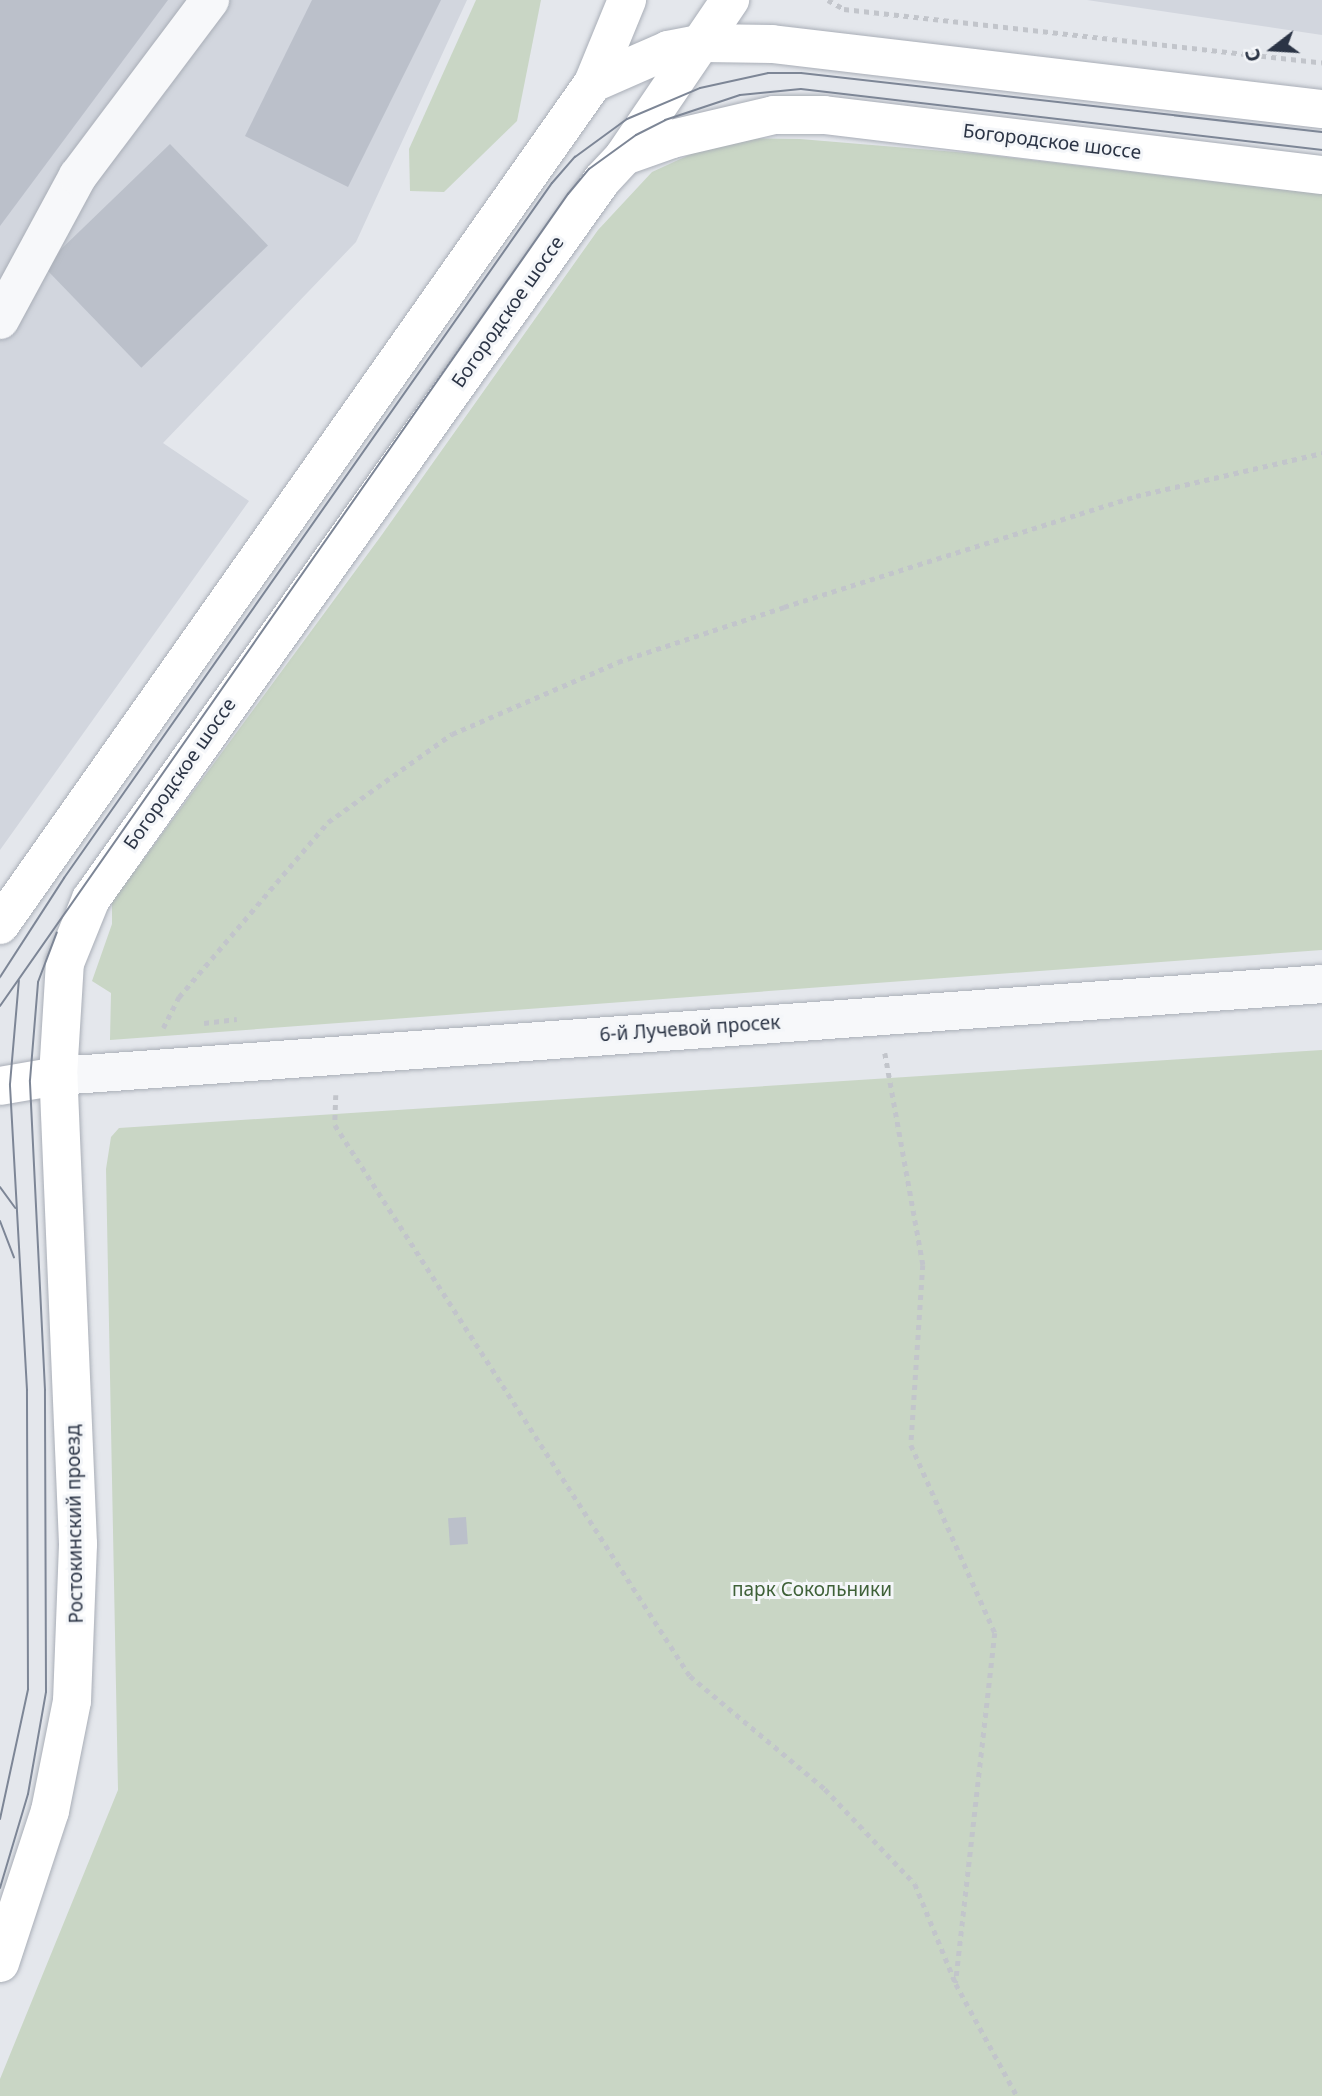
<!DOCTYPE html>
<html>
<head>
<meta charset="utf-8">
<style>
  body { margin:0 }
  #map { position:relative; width:1322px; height:2096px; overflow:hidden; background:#e4e7ec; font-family:"Noto Sans",sans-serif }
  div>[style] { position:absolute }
  .built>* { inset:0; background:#d2d6de }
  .green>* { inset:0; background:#c9d6c5 }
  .building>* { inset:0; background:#bbc0ca; transform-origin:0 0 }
  .path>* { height:4.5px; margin-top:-2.25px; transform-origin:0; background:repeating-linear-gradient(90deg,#c2c5cb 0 5px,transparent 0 10px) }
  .roads { filter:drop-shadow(0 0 2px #a9aeb7) drop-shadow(0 0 2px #a9aeb7) }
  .minor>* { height:38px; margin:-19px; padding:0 19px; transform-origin:19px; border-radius:19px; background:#f7f8fa }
  .major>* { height:38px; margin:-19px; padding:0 19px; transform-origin:19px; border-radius:19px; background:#fff }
  .tram>* { height:2px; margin:-1px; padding:0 1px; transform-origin:1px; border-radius:1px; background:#7d8696 }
  span { translate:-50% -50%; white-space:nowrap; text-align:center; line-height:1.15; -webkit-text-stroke:6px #f4f6f9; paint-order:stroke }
  .street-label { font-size:19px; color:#2b3445 }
  .park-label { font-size:19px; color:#3f6138 }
  .north { position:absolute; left:1238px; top:14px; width:70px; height:70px; -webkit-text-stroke:5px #f4f6f9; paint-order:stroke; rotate:253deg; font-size:19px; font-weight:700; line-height:28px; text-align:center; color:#2b3445 }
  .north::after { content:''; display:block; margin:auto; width:24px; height:32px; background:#2b3445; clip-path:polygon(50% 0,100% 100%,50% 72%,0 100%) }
</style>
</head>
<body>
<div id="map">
  <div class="built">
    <i style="clip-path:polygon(0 0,467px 0,356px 242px,163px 443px,249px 501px,0 850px)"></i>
    <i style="clip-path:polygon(1087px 0,1322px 0,1322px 35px)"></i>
  </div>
  <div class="green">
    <i style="clip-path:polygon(476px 0,541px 0,517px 121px,444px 192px,410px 191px,409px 149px)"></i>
    <i style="clip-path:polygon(726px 138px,800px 139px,980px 154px,1322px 194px,1322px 950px,110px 1040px,111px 993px,92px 981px,112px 924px,112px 902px,381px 536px,598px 230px,652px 172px)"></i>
    <i style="clip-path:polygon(1322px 1050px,1322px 2096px,0 2096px,0 2079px,118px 1790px,106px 1169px,111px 1137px,119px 1128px)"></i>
  </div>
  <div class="building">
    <i style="clip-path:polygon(0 0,168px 0,0 226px)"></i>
    <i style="clip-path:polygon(312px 0,441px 0,348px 187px,245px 136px)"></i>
    <i style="left:170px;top:144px;width:141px;height:176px;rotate:46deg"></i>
    <i style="left:466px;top:1517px;width:27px;height:18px;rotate:86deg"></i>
  </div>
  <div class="path">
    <i style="left:828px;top:0;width:18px;rotate:29deg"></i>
    <i style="left:844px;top:9px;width:481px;rotate:6.4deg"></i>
    <i style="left:204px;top:1023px;width:33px;rotate:-7deg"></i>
    <i style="left:163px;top:1028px;width:35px;rotate:-63deg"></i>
    <i style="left:179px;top:997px;width:230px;rotate:-49.6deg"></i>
    <i style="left:328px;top:822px;width:152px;rotate:-35.4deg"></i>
    <i style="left:452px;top:734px;width:181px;rotate:-23.4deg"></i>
    <i style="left:618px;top:662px;width:175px;rotate:-18.3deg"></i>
    <i style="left:784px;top:607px;width:369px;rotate:-17.5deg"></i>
    <i style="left:1136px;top:496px;width:191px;rotate:-13deg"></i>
    <i style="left:885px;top:1053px;width:215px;rotate:79.8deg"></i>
    <i style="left:923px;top:1265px;width:180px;rotate:93.8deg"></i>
    <i style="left:911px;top:1445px;width:206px;rotate:65.9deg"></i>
    <i style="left:995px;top:1633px;width:352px;rotate:96.4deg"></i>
    <i style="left:336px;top:1095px;width:30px;rotate:92deg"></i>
    <i style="left:335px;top:1125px;width:655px;rotate:57.21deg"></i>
    <i style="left:690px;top:1676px;width:176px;rotate:39.9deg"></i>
    <i style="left:825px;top:1789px;width:131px;rotate:46.5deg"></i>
    <i style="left:915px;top:1884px;width:108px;rotate:67.7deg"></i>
    <i style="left:956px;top:1984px;width:128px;rotate:61.4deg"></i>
  </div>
  <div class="roads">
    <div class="minor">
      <i style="left:0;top:320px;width:164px;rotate:-61.6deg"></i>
      <i style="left:78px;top:176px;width:220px;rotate:-53.1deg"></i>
      <i style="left:58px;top:1076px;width:1267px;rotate:-4.16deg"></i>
    </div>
    <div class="major">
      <i style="left:593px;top:83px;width:90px;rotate:-67.7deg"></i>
      <i style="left:624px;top:156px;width:189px;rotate:-55.8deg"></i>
      <i style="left:0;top:925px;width:1030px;rotate:-54.84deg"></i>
      <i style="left:593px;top:83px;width:82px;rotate:-23.7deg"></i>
      <i style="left:668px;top:50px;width:37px;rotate:-11deg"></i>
      <i style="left:704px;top:43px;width:68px;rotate:0.8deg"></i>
      <i style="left:772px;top:44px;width:554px;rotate:6.74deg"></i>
      <i style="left:0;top:1086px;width:59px;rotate:-9.8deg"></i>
      <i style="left:0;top:1963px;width:160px;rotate:-71.8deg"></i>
      <i style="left:50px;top:1811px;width:112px;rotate:-78.7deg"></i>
      <i style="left:72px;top:1701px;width:157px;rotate:-87.8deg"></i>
      <i style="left:78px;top:1544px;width:468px;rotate:-92.4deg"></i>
      <i style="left:58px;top:1076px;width:113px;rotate:-86.5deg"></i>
      <i style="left:65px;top:963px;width:69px;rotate:-67.9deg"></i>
      <i style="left:91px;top:899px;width:882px;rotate:-54.6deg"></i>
      <i style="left:602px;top:180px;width:33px;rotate:-47deg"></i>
      <i style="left:624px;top:156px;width:51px;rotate:-19.5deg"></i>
      <i style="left:672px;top:139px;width:105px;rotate:-13.2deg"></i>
      <i style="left:774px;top:115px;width:50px"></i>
      <i style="left:824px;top:115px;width:502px;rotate:6.87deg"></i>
    </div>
  </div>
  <div class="tram">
    <i style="left:0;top:977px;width:118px;rotate:-57.1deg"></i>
    <i style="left:64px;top:878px;width:849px;rotate:-54.93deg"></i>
    <i style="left:552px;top:183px;width:35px;rotate:-49deg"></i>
    <i style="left:575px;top:157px;width:64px;rotate:-36.2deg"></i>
    <i style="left:627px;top:119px;width:79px;rotate:-23deg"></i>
    <i style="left:700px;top:88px;width:70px;rotate:-12.4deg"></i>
    <i style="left:768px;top:73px;width:33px"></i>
    <i style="left:801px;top:73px;width:524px;rotate:6.46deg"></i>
    <i style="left:0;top:1006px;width:991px;rotate:-55.03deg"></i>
    <i style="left:568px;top:194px;width:33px;rotate:-50deg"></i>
    <i style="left:589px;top:169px;width:58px;rotate:-35.9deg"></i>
    <i style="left:636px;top:135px;width:33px;rotate:-27deg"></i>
    <i style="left:665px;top:120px;width:79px;rotate:-18.4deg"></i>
    <i style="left:740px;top:95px;width:61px;rotate:-5.6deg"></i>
    <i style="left:801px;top:89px;width:525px;rotate:6.68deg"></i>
    <i style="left:0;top:1187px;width:26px;rotate:54deg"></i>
    <i style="left:0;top:1221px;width:39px;rotate:69deg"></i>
    <i style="left:0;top:1819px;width:133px;rotate:-77.8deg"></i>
    <i style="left:28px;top:1689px;width:299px;rotate:-90.2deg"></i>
    <i style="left:27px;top:1390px;width:306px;rotate:-93.2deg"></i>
    <i style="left:10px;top:1084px;width:104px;rotate:-85.1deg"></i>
    <i style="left:0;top:1888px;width:98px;rotate:-73.4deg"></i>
    <i style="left:28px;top:1794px;width:104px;rotate:-80deg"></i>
    <i style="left:46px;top:1692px;width:302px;rotate:-90.2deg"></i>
    <i style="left:45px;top:1390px;width:310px;rotate:-92.8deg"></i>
    <i style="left:30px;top:1080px;width:98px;rotate:-85.3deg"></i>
    <i style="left:38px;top:982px;width:53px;rotate:-69.2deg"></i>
  </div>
  <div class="street-label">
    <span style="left:1052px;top:142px;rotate:7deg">Богородское шоссе</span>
    <span style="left:508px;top:312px;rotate:-55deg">Богородское шоссе</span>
    <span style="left:180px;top:774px;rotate:-55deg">Богородское шоссе</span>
    <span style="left:690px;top:1029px;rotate:-4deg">6-й Лучевой просек</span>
    <span style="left:75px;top:1524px;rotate:-91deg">Ростокинский проезд</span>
  </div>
  <div class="park-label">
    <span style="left:812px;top:1590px">парк Сокольники</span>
  </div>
  <div class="north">С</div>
</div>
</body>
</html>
